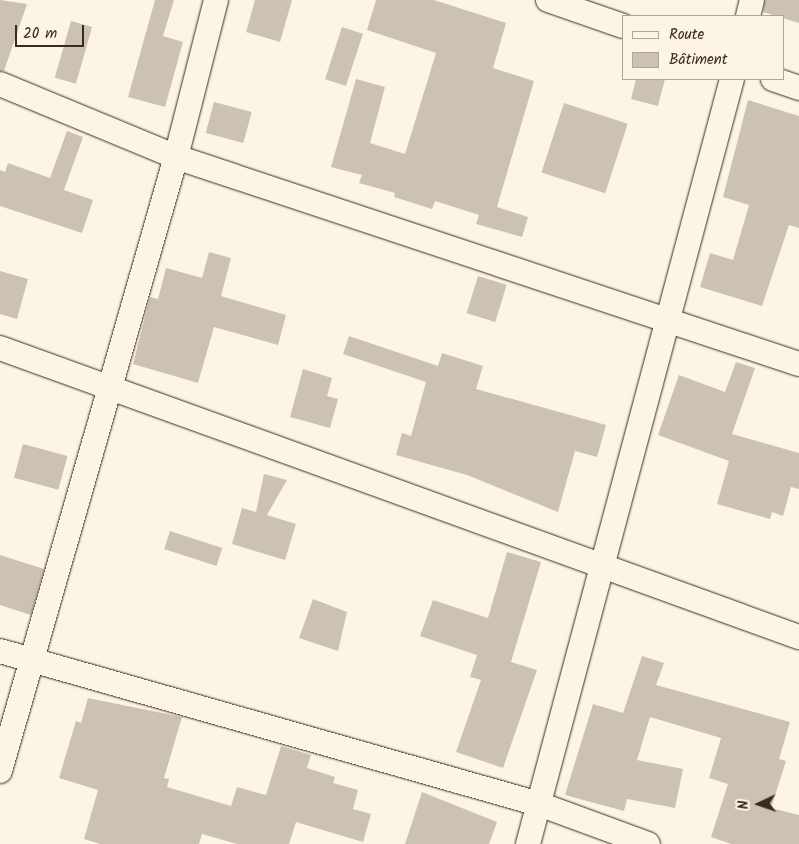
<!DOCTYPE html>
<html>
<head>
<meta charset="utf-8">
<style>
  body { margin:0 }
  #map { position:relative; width:799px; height:844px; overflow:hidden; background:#fcf5e5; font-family:Kalam,sans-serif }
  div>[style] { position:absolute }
  .building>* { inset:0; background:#ccc2b3; transform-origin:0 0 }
  .roads { filter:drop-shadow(0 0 1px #3b2a1e) drop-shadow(0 0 1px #3b2a1e) }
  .street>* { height:24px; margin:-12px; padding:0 12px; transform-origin:12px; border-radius:12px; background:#fcf5e5 }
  span { translate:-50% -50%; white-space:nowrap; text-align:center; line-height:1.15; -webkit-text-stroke:4.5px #fcf5e5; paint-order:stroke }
  .legend { position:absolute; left:622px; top:15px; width:162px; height:65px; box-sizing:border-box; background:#fcf5e5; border:1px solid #afa495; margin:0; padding:6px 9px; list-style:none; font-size:15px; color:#3b2a1e }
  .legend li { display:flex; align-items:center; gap:10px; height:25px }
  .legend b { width:25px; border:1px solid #afa495 }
  .north { position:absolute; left:734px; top:779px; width:50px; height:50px; -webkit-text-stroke:4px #fcf5e5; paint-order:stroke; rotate:267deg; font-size:14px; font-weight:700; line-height:20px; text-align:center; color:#3b2a1e }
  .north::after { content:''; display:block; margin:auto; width:18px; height:22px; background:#3b2a1e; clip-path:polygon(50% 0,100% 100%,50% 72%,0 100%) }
  .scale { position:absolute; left:15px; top:25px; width:69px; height:22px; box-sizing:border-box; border:2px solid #3b2a1e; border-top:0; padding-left:6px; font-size:15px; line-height:18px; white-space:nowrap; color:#3b2a1e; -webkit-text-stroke:4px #fcf5e5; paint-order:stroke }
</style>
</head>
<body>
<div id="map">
  <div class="building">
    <i style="clip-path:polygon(0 0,27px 4px,4px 71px,0 71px)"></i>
    <i style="clip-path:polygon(155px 0,174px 0,163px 36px,183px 42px,165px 107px,128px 97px)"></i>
    <i style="clip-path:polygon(255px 0,292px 0,280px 42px,246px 32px)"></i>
    <i style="clip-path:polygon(376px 0,434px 0,506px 23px,493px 68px,534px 81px,497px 207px,528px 217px,522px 237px,476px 224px,479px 215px,435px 201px,432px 209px,394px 197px,395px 193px,359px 183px,362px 175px,331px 167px,356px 79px,385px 87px,370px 143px,405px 154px,436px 53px,367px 30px)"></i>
    <i style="clip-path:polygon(765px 0,799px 0,799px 23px,763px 12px)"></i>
    <i style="left:71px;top:21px;width:22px;height:59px;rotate:16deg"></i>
    <i style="left:342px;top:27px;width:22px;height:55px;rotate:18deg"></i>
    <i style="clip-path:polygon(636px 79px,665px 79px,658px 106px,631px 99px)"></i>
    <i style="clip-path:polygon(748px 100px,799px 116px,799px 228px,789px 225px,762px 306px,700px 287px,710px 253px,733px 260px,749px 205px,723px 197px)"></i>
    <i style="left:214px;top:102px;width:39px;height:32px;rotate:15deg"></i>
    <i style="left:564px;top:103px;width:67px;height:73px;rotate:18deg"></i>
    <i style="clip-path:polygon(67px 131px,83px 137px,64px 190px,93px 200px,82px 233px,0 206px,0 170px,5px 172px,8px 163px,50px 178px)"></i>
    <i style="clip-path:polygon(209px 252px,231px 258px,221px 296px,286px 315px,278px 345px,214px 327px,198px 383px,133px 364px,150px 297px,158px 299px,166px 268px,202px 278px)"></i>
    <i style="clip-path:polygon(0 271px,28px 279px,17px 319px,0 314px)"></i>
    <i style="left:478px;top:276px;width:30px;height:39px;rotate:17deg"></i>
    <i style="clip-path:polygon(349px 336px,438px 366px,442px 353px,483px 366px,476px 389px,606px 425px,597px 457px,575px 451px,558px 512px,467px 475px,396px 455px,402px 433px,411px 436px,426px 382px,343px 354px)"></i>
    <i style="clip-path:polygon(736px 362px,755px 368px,732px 434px,799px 453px,799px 489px,791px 487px,783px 516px,772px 512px,770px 519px,717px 504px,729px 461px,658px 435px,679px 375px,725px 392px)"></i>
    <i style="clip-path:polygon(303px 369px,332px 378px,327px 396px,338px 399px,330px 428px,290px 417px)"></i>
    <i style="left:23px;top:444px;width:46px;height:35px;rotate:15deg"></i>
    <i style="clip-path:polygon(264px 474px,287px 480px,267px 515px,296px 524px,285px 560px,232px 544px,242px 508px,256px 512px)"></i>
    <i style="left:170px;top:531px;width:55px;height:19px;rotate:18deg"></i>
    <i style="clip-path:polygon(507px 552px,541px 562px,511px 662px,537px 670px,503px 768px,456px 752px,481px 680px,470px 677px,477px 655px,420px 636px,433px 600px,488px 618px)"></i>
    <i style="clip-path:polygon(0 555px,44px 569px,31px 615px,0 605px)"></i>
    <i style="clip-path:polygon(313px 599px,347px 612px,338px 651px,299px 638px)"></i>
    <i style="clip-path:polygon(642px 656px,664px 663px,656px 685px,790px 722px,779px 759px,786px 761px,771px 808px,799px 815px,799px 844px,731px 844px,711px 837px,728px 784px,709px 778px,721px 738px,650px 717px,637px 760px,683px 769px,675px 808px,627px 799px,624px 811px,565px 795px,593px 704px,623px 713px)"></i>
    <i style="clip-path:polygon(88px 698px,182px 717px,164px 778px,169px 779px,167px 787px,231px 806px,237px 787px,266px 795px,281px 746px,311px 755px,307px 768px,335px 777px,333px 783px,358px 790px,353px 809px,371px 814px,363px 842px,296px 822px,289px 844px,237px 844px,202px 834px,199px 844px,100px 844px,84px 839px,98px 790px,59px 778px,76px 721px,81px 723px)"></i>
    <i style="clip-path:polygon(422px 792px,497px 822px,489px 844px,405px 844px)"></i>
  </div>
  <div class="roads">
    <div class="street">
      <i style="left:548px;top:0;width:79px;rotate:19.1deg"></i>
      <i style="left:748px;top:16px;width:16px;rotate:-76deg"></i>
      <i style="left:773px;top:79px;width:28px;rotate:19deg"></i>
      <i style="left:0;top:84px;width:191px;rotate:22.5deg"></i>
      <i style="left:176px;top:157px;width:656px;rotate:18.38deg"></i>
      <i style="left:0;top:348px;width:850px;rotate:19.89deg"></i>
      <i style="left:0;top:651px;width:560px;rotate:15.85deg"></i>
      <i style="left:539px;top:804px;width:116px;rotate:20.2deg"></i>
      <i style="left:0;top:771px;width:639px;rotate:-74.01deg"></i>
      <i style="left:176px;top:157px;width:162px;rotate:-75.7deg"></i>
      <i style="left:528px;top:844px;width:792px;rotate:-75.07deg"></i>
    </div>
  </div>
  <ul class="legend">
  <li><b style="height:6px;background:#fcf5e5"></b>Route</li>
  <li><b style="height:14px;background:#ccc2b3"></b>Bâtiment</li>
  </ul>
  <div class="north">N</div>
  <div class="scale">20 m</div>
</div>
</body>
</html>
